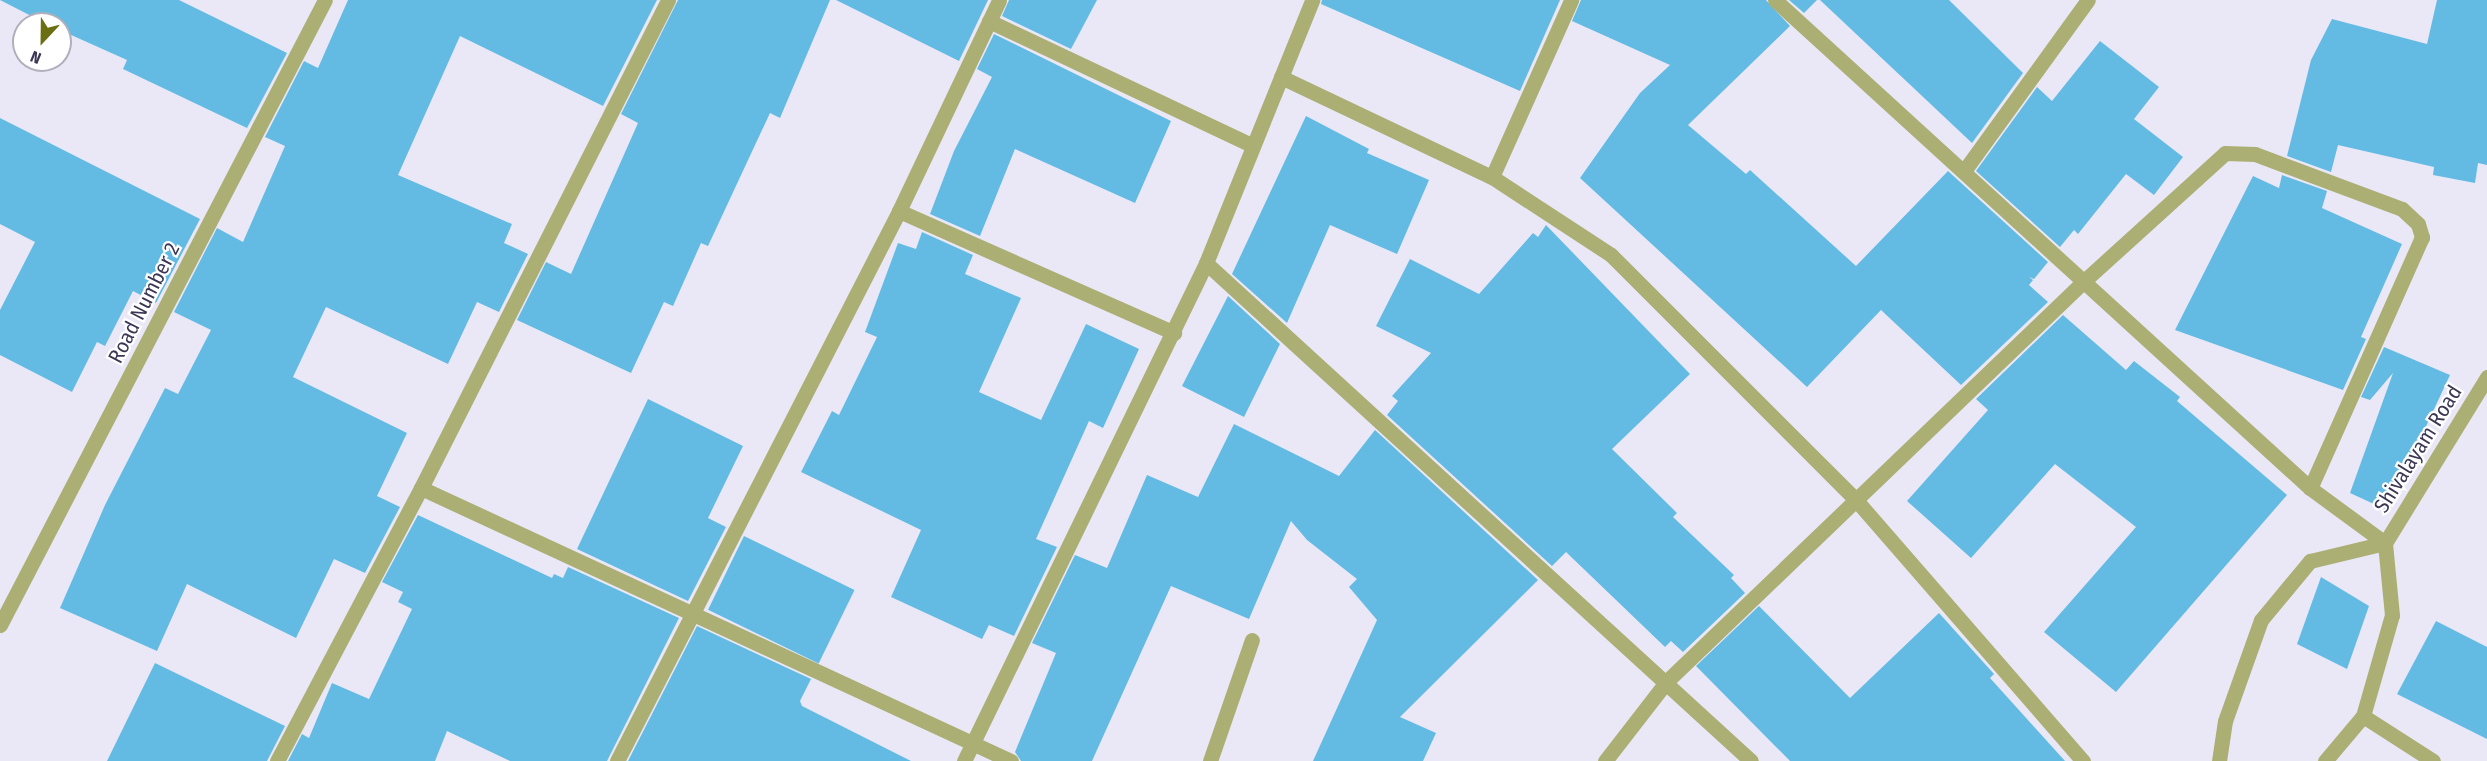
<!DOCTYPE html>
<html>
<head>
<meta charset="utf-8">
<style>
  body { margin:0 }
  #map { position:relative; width:2487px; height:761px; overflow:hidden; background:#eae8f7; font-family:"Fira Sans Condensed",sans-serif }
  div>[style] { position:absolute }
  .building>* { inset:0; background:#63bbe4; transform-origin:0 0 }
  .minor>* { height:15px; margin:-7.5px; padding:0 7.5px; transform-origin:7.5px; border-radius:7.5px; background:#acaf74 }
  span { translate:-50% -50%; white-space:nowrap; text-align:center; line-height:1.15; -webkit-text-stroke:4.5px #fff; paint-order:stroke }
  .street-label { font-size:21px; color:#3b3654 }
  .north { position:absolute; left:12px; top:12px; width:60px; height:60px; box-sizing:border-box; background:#fff; border:2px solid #b1afbb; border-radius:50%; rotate:202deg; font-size:16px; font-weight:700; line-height:24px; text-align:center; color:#3b3654 }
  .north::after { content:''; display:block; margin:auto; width:21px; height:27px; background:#6c6e12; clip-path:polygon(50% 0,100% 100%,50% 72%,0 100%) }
</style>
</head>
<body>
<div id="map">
  <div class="building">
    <i style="clip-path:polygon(0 0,179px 0,287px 53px,247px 128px,123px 69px,127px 60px,60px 30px,60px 24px,47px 24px)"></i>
    <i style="clip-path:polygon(348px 0,657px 0,603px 106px,460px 36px,398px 175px,512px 224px,504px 243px,528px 254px,499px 312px,477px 302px,448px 364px,326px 307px,293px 377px,407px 433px,377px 496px,400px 507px,365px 573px,334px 559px,296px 638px,187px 584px,157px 651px,60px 608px,105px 505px,165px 388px,178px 394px,211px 330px,174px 312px,217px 228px,243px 242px,285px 146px,265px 137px,304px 61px,318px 68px)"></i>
    <i style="clip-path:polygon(678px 0,830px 0,780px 118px,770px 113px,708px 246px,701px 243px,673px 306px,664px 302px,631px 373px,517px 320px,546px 262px,571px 274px,638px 123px,621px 114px)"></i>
    <i style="clip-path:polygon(836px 0,988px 0,959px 61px)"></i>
    <i style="clip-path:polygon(1009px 0,1097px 0,1071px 49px,1002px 16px)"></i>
    <i style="clip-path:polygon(1322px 0,1560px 0,1520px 91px,1321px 4px)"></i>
    <i style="clip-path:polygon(1581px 0,1766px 0,1790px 26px,1688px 125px,1746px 174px,1750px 170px,1856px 266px,1948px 171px,2048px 262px,2034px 279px,2029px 277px,2033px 280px,2029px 285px,2048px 302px,1961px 385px,1881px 310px,1807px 387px,1580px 178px,1640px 93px,1670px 65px,1572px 21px)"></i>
    <i style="clip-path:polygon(1789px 0,1817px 0,1804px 13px)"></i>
    <i style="clip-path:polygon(1820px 0,1949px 0,2023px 73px,1972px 143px)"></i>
    <i style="clip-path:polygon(2437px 0,2487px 0,2487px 165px,2478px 163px,2475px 183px,2433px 175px,2434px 167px,2338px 145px,2331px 172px,2287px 156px,2311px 60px,2332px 19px,2427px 44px)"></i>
    <i style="clip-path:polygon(994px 34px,1171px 121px,1135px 203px,1015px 149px,980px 236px,930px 214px,954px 151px,992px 77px,977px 69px)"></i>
    <i style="clip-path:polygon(2100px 41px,2159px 87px,2134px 119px,2183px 157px,2154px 195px,2126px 174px,2078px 234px,2074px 230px,2060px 247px,1976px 171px,2037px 87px,2052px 101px)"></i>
    <i style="clip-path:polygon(1306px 116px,1369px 149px,1367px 153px,1429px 180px,1397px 254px,1330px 225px,1287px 323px,1232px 274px)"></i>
    <i style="clip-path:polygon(0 118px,200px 219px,156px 303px,133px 291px,105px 346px,97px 342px,72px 392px,0 355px,0 310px,35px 242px,0 224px)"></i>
    <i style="clip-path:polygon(2282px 175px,2327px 191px,2322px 208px,2402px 244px,2361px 337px,2366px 339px,2343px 390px,2175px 330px,2253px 176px,2279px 188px)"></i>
    <i style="clip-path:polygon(1546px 225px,1690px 374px,1612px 449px,1677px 513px,1673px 517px,1734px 575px,1731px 578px,1745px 593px,1683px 652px,1671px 641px,1665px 647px,1566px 552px,1552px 566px,1387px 415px,1398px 401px,1392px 396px,1431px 353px,1376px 326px,1410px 259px,1479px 294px,1533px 233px,1538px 237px)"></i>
    <i style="clip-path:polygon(922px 232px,973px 255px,965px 274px,1021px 298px,979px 392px,1041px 420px,1086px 324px,1139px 349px,1103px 428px,1089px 421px,1036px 539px,1057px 547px,1014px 636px,989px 625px,982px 639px,891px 597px,921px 530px,801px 472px,832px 411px,839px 415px,877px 337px,865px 332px,898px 243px,916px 249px)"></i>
    <i style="clip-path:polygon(1228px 296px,1280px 344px,1244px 417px,1182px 386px)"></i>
    <i style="clip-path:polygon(2063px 315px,2126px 370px,2134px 361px,2180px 397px,2177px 401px,2287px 495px,2116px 692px,2044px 632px,2136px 527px,2055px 464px,1971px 558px,1907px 501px,1988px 410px,1976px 399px)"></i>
    <i style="clip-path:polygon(2384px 347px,2450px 375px,2387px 510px,2350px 493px,2393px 373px,2370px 400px,2361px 397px)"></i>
    <i style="clip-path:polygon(648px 399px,743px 446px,708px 518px,726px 527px,688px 601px,577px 549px)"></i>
    <i style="clip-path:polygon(1234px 424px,1339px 476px,1375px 430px,1538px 580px,1400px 717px,1436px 733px,1423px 761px,1313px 761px,1377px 620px,1349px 587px,1357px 579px,1307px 540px,1291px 521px,1249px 619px,1171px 586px,1092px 761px,1021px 761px,1015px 752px,1056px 653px,1032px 643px,1075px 555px,1107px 568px,1147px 475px,1198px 497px)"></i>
    <i style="clip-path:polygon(418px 515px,552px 578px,554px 574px,563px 578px,568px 567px,679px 618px,607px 761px,510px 761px,447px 731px,435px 761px,288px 761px,302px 734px,309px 738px,332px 683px,369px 699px,412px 609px,398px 602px,403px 592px,382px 582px)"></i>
    <i style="left:744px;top:536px;width:123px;height:82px;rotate:26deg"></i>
    <i style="clip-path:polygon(2321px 577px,2369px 606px,2347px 669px,2297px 644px)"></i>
    <i style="clip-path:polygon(1759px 606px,1850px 698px,1939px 613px,1994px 674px,1990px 678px,2065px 761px,1790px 761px,1696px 666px)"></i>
    <i style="clip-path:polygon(2436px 621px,2487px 647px,2487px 739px,2397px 694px)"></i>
    <i style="clip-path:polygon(697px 626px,811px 679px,800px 701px,802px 706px,911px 761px,628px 761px)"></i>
    <i style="clip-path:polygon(155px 663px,285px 726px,267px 761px,107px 761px)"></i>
  </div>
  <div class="minor">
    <i style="left:1775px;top:0;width:724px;rotate:42.37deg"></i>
    <i style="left:2310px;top:488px;width:93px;rotate:36.3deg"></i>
    <i style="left:989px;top:21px;width:292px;rotate:25.3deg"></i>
    <i style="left:1281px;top:77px;width:233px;rotate:25.4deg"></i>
    <i style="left:1492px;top:177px;width:142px;rotate:33.2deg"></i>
    <i style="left:1611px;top:255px;width:346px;rotate:45deg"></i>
    <i style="left:1856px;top:500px;width:346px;rotate:49deg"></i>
    <i style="left:1964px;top:171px;width:211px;rotate:-54.1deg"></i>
    <i style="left:1492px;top:177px;width:194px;rotate:-65.9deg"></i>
    <i style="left:899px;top:211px;width:301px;rotate:23.9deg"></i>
    <i style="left:1206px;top:263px;width:738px;rotate:42.42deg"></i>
    <i style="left:421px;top:488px;width:650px;rotate:24.83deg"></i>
    <i style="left:0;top:625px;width:704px;rotate:-62.53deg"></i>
    <i style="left:2363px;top:716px;width:83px;rotate:32.7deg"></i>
    <i style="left:277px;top:761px;width:309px;rotate:-62.2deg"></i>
    <i style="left:421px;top:488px;width:547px;rotate:-63.15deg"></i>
    <i style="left:617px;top:761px;width:618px;rotate:-62.85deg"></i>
    <i style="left:899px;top:211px;width:233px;rotate:-64.6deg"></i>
    <i style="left:964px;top:761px;width:554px;rotate:-64.08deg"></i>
    <i style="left:1206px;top:263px;width:284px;rotate:-68deg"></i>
    <i style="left:1210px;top:761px;width:128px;rotate:-70.9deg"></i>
    <i style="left:1605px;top:761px;width:101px;rotate:-52.2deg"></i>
    <i style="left:1667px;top:681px;width:578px;rotate:-43.81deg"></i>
    <i style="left:2084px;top:281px;width:190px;rotate:-42.2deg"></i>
    <i style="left:2225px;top:153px;width:30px;rotate:2deg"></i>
    <i style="left:2255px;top:154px;width:157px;rotate:20.5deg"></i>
    <i style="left:2402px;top:209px;width:22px;rotate:43deg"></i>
    <i style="left:2418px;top:224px;width:14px;rotate:73deg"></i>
    <i style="left:2422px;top:237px;width:275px;rotate:114deg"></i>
    <i style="left:2219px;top:761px;width:40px;rotate:-81.5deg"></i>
    <i style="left:2225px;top:721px;width:107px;rotate:-70.4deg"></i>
    <i style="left:2261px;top:620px;width:77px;rotate:-50.3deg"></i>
    <i style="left:2310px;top:561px;width:77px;rotate:-13.5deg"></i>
    <i style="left:2325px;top:761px;width:59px;rotate:-49.8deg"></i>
    <i style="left:2363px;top:716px;width:105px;rotate:-74deg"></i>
    <i style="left:2392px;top:615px;width:72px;rotate:-95.6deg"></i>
    <i style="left:2385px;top:543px;width:195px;rotate:-58.4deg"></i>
  </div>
  <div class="street-label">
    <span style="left:144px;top:303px;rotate:-63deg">Road Number 2</span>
    <span style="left:2418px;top:449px;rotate:-58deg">Shivalayam Road</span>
  </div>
  <div class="north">N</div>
</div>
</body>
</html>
